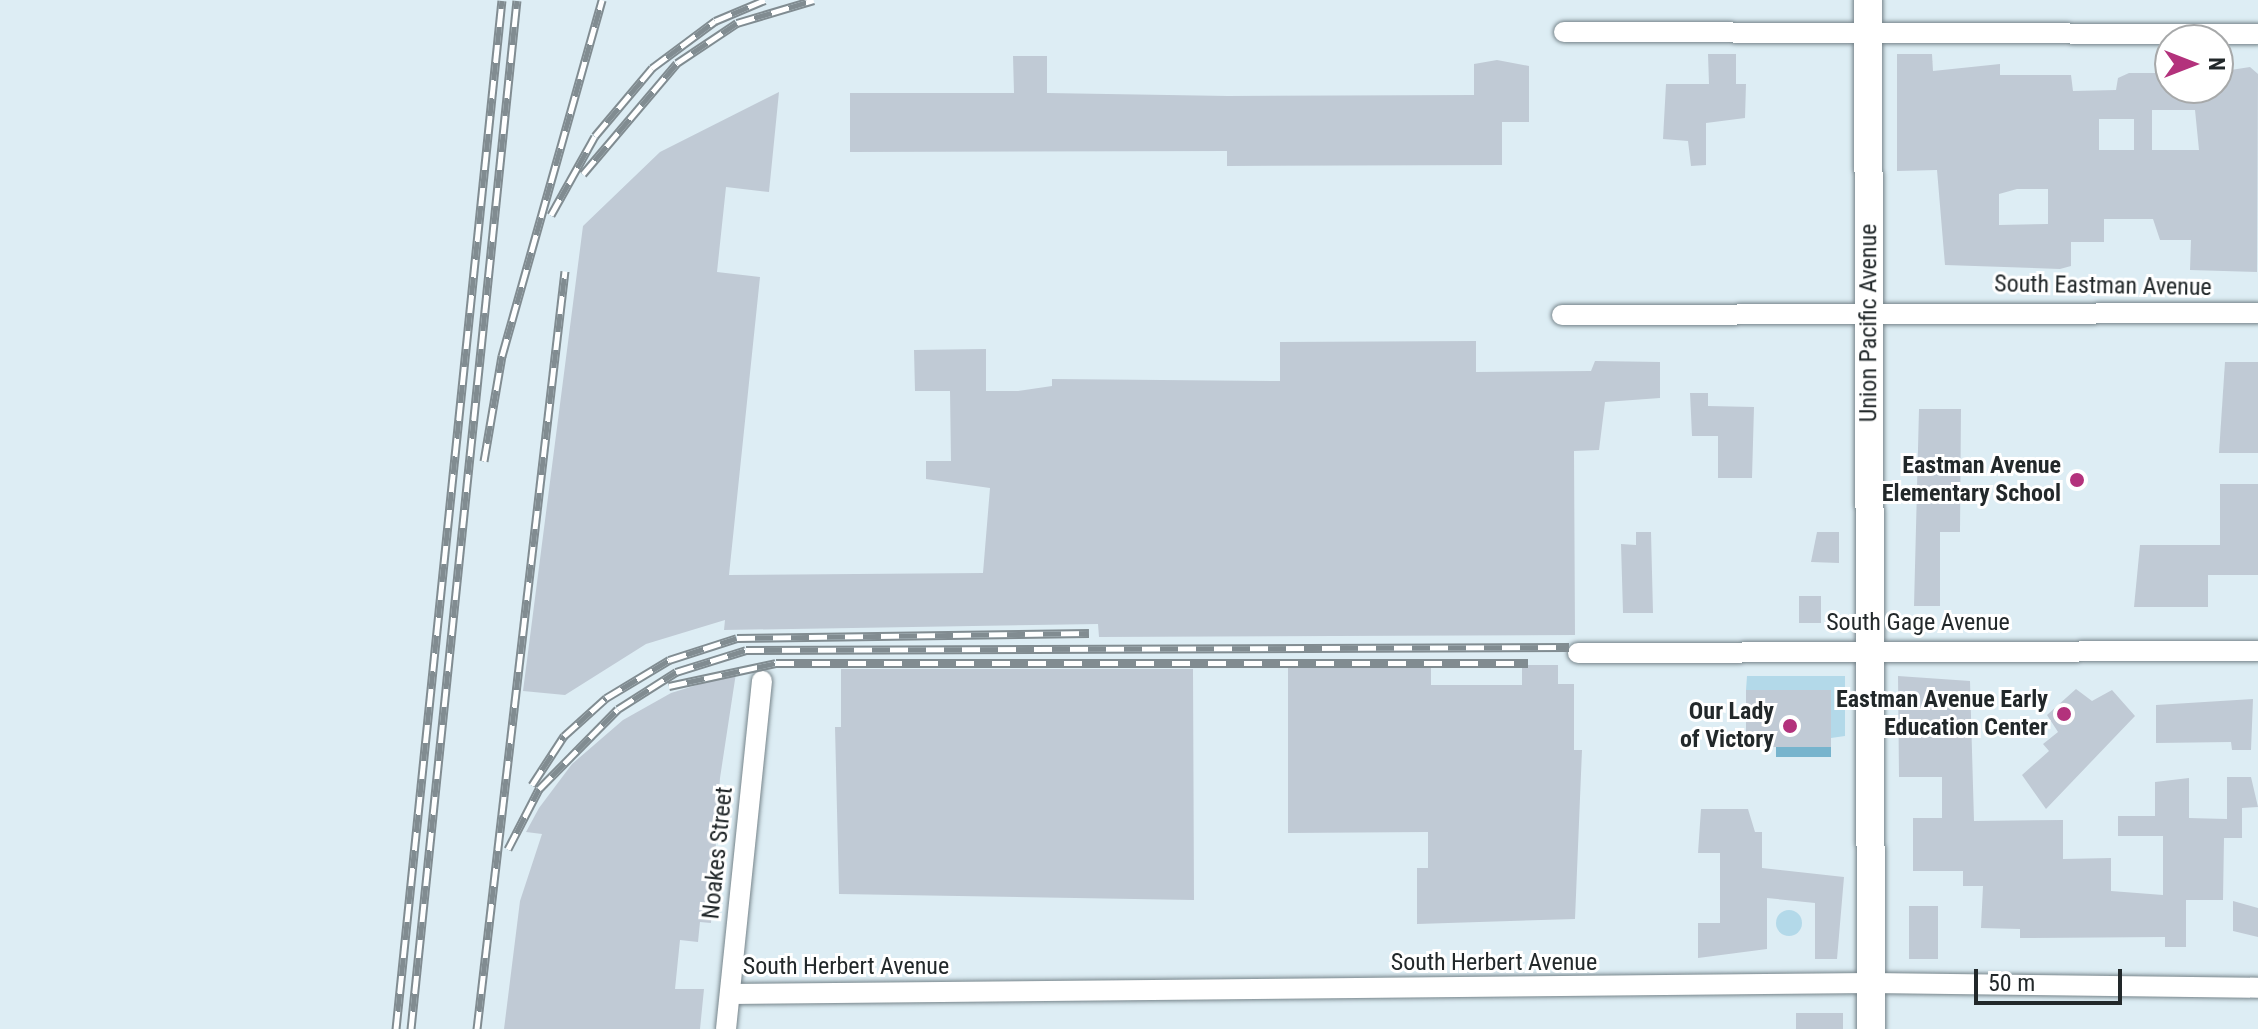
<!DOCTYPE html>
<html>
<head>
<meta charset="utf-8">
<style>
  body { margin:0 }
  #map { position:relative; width:2258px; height:1029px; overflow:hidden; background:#ddedf4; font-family:"Roboto Condensed",sans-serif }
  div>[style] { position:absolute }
  .green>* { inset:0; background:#b3d9e9 }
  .round { border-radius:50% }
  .forest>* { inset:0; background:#77b4cd; transform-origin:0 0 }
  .building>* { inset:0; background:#c0cad5; transform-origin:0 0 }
  .roads { filter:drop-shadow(0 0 2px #76848a) drop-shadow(0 0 2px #76848a) }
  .street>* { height:20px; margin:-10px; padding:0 10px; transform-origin:10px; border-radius:10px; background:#fff }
  .secondary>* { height:28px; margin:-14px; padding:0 14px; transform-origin:14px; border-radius:14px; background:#fff }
  .rail>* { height:9px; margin-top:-4.5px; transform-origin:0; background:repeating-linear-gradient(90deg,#fff 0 18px,#818c91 0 36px); box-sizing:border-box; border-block:2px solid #818c91 }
  .dots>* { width:22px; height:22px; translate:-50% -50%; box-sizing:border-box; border:4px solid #fff; border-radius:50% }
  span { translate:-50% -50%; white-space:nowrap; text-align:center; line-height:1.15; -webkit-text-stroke:6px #fff; paint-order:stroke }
  .street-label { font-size:24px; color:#22282a }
  .poi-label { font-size:24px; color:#22282a; font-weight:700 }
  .right { translate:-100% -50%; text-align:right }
  .north { position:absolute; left:2154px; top:24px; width:80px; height:80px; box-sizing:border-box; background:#fff; border:2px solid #a7a9aa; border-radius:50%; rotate:90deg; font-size:22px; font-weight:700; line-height:32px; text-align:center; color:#22282a }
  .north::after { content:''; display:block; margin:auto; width:28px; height:36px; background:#b3327c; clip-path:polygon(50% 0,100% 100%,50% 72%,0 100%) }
  .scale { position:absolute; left:1974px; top:969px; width:148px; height:36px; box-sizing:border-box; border:4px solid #22282a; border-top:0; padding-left:10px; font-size:24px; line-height:28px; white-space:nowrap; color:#22282a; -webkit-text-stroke:6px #fff; paint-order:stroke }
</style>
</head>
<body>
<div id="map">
  <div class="green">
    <i style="clip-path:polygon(1747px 676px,1845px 676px,1845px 736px,1831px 738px,1831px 690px,1746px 690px)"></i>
    <i class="round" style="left:1776px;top:910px;width:26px;height:26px"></i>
  </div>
  <div class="forest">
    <i style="left:1776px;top:747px;width:55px;height:10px"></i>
  </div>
  <div class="building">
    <i style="clip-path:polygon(1708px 54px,1736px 54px,1736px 84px,1746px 84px,1745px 118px,1706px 123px,1706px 165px,1691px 166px,1688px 141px,1663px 139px,1666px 84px,1709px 84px)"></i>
    <i style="clip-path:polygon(evenodd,1897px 54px,1932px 54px,1933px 71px,2000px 64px,2000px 75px,2071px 75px,2073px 91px,2116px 90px,2118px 78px,2129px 73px,2170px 73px,2170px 88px,2218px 88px,2218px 72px,2250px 67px,2258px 74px,2257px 272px,2190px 270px,2191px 240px,2160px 240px,2153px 219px,2104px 219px,2104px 242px,2071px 242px,2071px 266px,2060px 269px,1945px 265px,1937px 170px,1897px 171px,1897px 54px,2152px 110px,2195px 110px,2199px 150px,2152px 150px,2152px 110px,1897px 54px,2099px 119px,2134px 119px,2134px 150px,2099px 150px,2099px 119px,1897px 54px,2017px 189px,2048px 189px,2048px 224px,1999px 225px,1999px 194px,2017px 189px)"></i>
    <i style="clip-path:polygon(1013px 56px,1047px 56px,1047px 93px,1228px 96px,1474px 95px,1474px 64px,1497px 60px,1529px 66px,1529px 122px,1502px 122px,1502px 165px,1227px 166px,1227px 151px,850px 152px,850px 93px,1014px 93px)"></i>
    <i style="clip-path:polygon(779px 92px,769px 192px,726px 187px,717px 272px,760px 277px,729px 575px,983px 573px,990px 488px,926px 479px,926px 461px,951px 461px,950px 391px,915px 391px,914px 350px,986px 349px,986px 391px,1018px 391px,1052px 386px,1052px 379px,1280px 381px,1280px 342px,1476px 341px,1476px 372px,1591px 371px,1595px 361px,1660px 362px,1660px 398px,1605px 402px,1599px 450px,1574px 451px,1575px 635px,1099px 637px,1098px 624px,724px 630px,725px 620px,646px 644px,565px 695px,523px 691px,583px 226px,660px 152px)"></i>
    <i style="clip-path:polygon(2225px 362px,2258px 362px,2258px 453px,2219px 453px)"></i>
    <i style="clip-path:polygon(1690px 393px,1708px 393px,1708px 406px,1754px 407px,1752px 478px,1718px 478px,1718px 436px,1692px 436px)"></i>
    <i style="clip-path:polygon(1919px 409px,1961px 409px,1960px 532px,1940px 532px,1940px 606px,1914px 606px)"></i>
    <i style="clip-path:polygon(2220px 484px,2258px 484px,2258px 575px,2208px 575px,2208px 607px,2134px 607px,2140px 545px,2220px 545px)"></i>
    <i style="clip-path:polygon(1636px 532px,1651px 532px,1653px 613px,1623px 613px,1621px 544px,1636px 545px)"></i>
    <i style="clip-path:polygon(1817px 532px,1839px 532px,1839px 563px,1811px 562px)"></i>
    <i style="left:1799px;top:596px;width:22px;height:27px"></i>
    <i style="clip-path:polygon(1522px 665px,1558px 665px,1558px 684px,1574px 684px,1574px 750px,1582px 750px,1575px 919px,1417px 924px,1417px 868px,1428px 868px,1428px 832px,1288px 833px,1288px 668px,1431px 667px,1431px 685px,1522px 685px)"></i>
    <i style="clip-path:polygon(841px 669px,1193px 669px,1194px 900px,839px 894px,835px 727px,841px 727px)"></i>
    <i style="clip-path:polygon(736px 673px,720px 778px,711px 923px,700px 922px,698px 942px,680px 940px,675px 989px,704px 989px,700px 1029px,504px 1029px,520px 901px,542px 834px,526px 832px,539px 808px,572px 764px,623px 720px,671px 693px)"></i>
    <i style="clip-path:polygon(1898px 676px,1970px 681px,1974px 821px,2063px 820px,2063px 859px,2111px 858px,2111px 891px,2163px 895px,2163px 836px,2118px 836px,2118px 816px,2155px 816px,2155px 782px,2189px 778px,2189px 818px,2227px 819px,2227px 777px,2251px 777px,2258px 807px,2242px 808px,2242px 838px,2224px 838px,2223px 900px,2186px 900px,2186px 947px,2165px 947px,2165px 937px,2020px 938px,2020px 929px,1981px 928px,1983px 886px,1963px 886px,1963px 871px,1913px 871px,1913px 818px,1942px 818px,1942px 777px,1899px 777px)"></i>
    <i style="clip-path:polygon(2076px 689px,2092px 701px,2112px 690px,2135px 716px,2046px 809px,2022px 775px,2049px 751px,2043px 744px,2058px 732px,2047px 715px)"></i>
    <i style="left:1746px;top:690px;width:85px;height:57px"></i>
    <i style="clip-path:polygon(2253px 699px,2251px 750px,2232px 750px,2231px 742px,2156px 743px,2156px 705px)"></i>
    <i style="clip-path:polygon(1701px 809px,1748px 809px,1755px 832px,1762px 832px,1762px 868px,1844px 877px,1837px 959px,1815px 959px,1815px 903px,1767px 898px,1767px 949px,1698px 958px,1698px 923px,1720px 923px,1720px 853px,1698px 853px)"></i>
    <i style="clip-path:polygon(2233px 901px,2258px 908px,2258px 937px,2233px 931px)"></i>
    <i style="left:1909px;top:906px;width:29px;height:53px"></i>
    <i style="left:1843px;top:1013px;width:16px;height:47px;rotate:90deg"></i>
  </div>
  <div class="roads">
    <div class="street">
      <i style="left:1564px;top:32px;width:694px;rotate:0.17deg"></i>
      <i style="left:1562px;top:315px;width:696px;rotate:-0.16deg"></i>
      <i style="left:1578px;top:653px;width:680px;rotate:-0.17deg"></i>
      <i style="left:730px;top:994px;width:1141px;rotate:-0.55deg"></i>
      <i style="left:1871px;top:983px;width:387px;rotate:0.7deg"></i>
      <i style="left:726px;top:1029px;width:350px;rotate:-84.1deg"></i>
    </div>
    <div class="secondary">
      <i style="left:1868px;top:0;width:1029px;rotate:89.83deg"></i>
    </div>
  </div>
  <div class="rail">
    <i style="left:583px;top:174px;width:145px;rotate:-49.7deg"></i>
    <i style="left:677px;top:63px;width:72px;rotate:-33.7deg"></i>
    <i style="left:737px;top:23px;width:80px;rotate:-16.6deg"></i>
    <i style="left:551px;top:215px;width:90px;rotate:-60.9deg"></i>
    <i style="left:595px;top:136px;width:89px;rotate:-50deg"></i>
    <i style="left:652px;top:68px;width:79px;rotate:-36.7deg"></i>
    <i style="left:715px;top:21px;width:54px;rotate:-22.8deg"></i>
    <i style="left:484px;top:461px;width:107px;rotate:-80.3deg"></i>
    <i style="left:502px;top:356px;width:370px;rotate:-74.3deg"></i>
    <i style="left:669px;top:686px;width:109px;rotate:-12.1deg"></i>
    <i style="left:776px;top:663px;width:752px"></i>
    <i style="left:532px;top:785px;width:59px;rotate:-56.9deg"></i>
    <i style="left:564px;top:736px;width:57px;rotate:-42.1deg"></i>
    <i style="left:606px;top:698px;width:74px;rotate:-31.1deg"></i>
    <i style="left:669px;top:660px;width:71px;rotate:-17.9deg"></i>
    <i style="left:737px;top:638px;width:352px;rotate:-0.8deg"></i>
    <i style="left:508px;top:849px;width:68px;rotate:-62.7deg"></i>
    <i style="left:539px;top:789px;width:112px;rotate:-45.4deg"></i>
    <i style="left:618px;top:709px;width:69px;rotate:-32.5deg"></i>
    <i style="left:676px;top:672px;width:73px;rotate:-17.4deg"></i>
    <i style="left:746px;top:650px;width:823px;rotate:-0.21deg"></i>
    <i style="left:396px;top:1029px;width:1034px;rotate:-84.12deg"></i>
    <i style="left:411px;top:1029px;width:1034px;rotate:-84.12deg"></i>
    <i style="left:477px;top:1029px;width:763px;rotate:-83.38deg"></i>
  </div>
  <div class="dots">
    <i style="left:2077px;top:480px;background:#b3327c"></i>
    <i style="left:2064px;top:714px;background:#b3327c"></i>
    <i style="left:1790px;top:726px;background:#b3327c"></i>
  </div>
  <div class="street-label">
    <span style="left:2103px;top:286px;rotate:1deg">South Eastman Avenue</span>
    <span style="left:1869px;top:323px;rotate:-90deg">Union Pacific Avenue</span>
    <span style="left:1918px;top:623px">South Gage Avenue</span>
    <span style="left:718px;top:853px;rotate:-84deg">Noakes Street</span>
    <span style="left:1494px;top:963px">South Herbert Avenue</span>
    <span style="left:846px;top:967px">South Herbert Avenue</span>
  </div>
  <div class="poi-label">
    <span class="right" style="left:2061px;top:480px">Eastman Avenue<br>Elementary School</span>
    <span class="right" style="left:2048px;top:714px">Eastman Avenue Early<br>Education Center</span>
    <span class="right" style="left:1774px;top:726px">Our Lady<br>of Victory</span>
  </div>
  <div class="north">N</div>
  <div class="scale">50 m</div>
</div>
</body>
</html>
